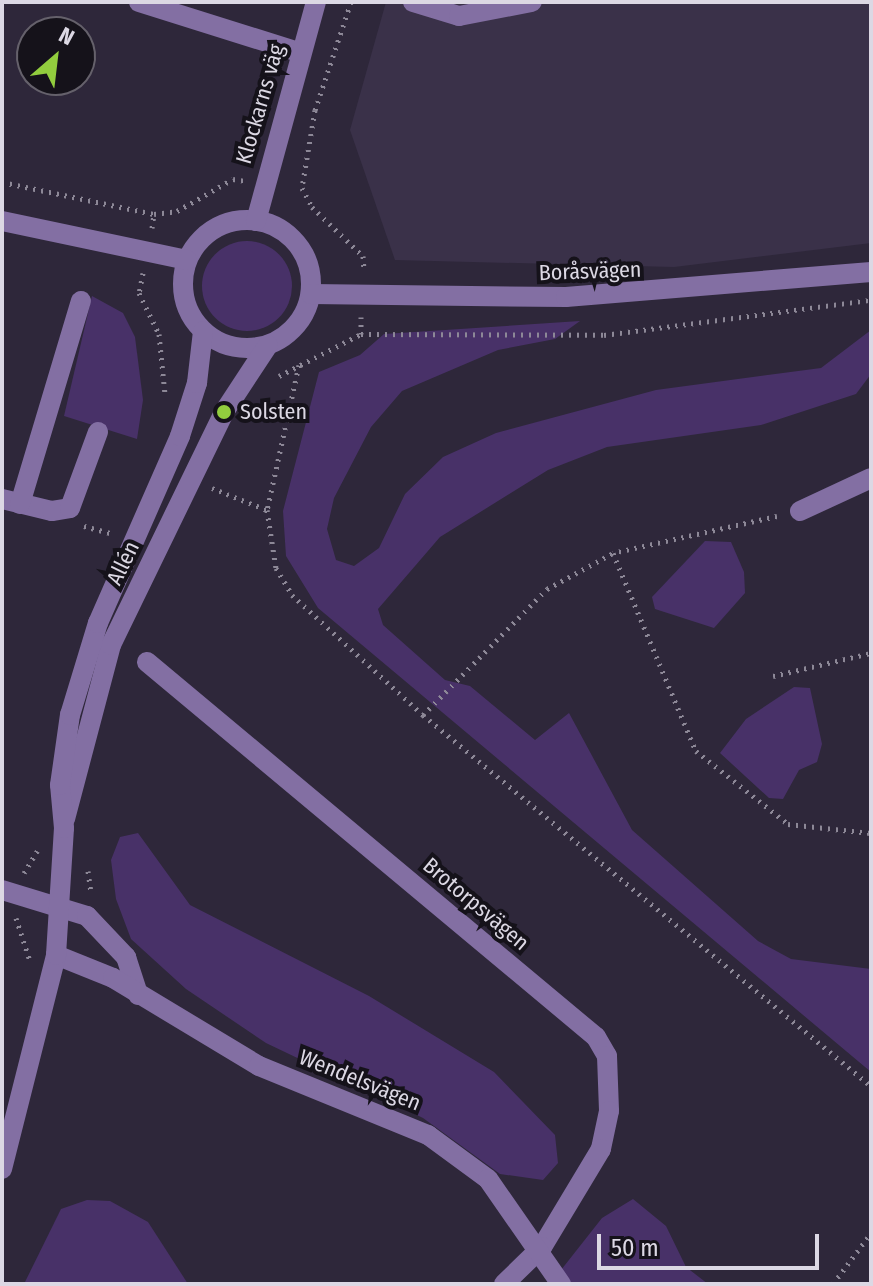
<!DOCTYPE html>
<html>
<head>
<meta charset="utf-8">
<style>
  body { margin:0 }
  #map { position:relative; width:873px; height:1286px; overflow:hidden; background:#2e273a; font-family:"Fira Sans Condensed",sans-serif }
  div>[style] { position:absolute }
  .built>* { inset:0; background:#3a3149 }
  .green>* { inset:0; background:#483168 }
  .round { border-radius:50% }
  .path>* { height:5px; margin-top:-2.5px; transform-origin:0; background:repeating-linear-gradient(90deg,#8d8897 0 2px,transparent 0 8px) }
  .minor>* { height:20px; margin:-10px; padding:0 10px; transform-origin:10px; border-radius:10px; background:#836fa3 }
  .minor>.ring { margin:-10px; padding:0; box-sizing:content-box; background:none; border:20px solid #836fa3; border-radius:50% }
  .dots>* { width:22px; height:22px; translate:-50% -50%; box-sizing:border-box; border:4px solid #15121a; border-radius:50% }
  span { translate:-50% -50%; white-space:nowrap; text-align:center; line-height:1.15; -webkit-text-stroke:8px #15121a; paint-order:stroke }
  .street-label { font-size:22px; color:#dcd8e4 }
  .poi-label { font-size:22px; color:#dcd8e4 }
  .left { translate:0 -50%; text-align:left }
  .frame { position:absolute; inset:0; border:4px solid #dcd8e4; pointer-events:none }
  .north { position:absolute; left:16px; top:16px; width:80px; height:80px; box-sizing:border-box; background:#15121a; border:2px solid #65616b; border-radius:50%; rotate:28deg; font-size:22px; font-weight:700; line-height:32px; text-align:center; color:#dcd8e4 }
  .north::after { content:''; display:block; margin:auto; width:28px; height:36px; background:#92cd3e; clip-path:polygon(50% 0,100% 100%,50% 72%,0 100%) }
  .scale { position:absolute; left:597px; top:1234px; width:222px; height:36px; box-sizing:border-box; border:4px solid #dcd8e4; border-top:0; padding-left:10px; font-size:24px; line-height:28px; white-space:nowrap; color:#dcd8e4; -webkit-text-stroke:6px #15121a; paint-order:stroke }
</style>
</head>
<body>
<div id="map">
  <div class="built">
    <i style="clip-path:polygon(386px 2px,871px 2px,871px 243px,674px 267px,395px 260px,350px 130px)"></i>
  </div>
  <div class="green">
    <i class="round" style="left:202px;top:241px;width:90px;height:90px"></i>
    <i style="clip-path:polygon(92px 296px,123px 313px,135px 337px,143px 400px,137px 439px,64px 416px)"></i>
    <i style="clip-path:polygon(580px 321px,555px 339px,498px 350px,402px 391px,371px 427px,334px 498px,327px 529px,336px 560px,354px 566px,379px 548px,405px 494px,443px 457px,496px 433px,656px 390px,821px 368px,871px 330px,871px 374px,856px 394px,761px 425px,607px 447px,548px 470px,440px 537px,378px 609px,383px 625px,445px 680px,470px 686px,535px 740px,569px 713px,632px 830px,758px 941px,791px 959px,871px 969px,871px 1072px,318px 608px,286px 556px,283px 511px,319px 372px,360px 355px,384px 334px)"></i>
    <i style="clip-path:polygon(705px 541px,731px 542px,744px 572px,745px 593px,714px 628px,655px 609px,652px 597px)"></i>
    <i style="clip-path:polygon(794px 687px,810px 688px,822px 744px,817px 762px,799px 770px,783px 799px,769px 798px,720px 753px,746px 719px)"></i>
    <i style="clip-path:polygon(138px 833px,190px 905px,369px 996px,494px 1072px,555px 1135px,558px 1163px,543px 1180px,500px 1174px,423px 1118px,266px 1043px,186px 989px,131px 939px,116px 899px,111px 860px,120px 837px)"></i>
    <i style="clip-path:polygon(633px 1199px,666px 1226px,686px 1267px,708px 1284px,550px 1284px,602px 1218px)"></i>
    <i style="clip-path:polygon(87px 1200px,110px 1201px,148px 1222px,188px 1284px,24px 1284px,61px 1209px)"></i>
  </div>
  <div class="path">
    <i style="left:351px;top:2px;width:114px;rotate:108.4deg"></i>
    <i style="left:315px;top:110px;width:79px;rotate:99.5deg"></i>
    <i style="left:302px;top:188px;width:21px;rotate:62deg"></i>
    <i style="left:312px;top:207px;width:71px;rotate:43.9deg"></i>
    <i style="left:363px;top:256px;width:15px;rotate:86deg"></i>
    <i style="left:2px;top:182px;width:155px;rotate:11.9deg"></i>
    <i style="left:154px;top:214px;width:23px;rotate:-7deg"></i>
    <i style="left:177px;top:211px;width:64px;rotate:-29.7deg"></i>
    <i style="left:233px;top:179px;width:12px;rotate:9deg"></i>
    <i style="left:152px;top:228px;width:14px;rotate:-82deg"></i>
    <i style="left:143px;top:273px;width:20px;rotate:101deg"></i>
    <i style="left:139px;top:293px;width:46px;rotate:64deg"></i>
    <i style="left:159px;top:334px;width:60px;rotate:84.3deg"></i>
    <i style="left:361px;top:334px;width:243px;rotate:0.2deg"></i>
    <i style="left:604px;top:335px;width:269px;rotate:-7.5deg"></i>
    <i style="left:299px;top:365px;width:148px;rotate:102.4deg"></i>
    <i style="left:267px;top:510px;width:59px;rotate:81.2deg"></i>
    <i style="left:276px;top:568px;width:31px;rotate:59deg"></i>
    <i style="left:292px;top:595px;width:178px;rotate:42.5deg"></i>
    <i style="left:423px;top:715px;width:582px;rotate:39.63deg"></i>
    <i style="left:279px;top:376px;width:92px;rotate:-27.1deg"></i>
    <i style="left:361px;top:334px;width:17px;rotate:-90deg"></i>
    <i style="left:212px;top:488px;width:59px;rotate:21.8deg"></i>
    <i style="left:777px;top:516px;width:168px;rotate:167.3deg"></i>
    <i style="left:613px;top:553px;width:215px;rotate:67.3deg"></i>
    <i style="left:696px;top:751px;width:117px;rotate:38.4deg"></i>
    <i style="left:788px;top:824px;width:83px;rotate:6.2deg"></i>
    <i style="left:84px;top:526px;width:30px;rotate:15deg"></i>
    <i style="left:773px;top:676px;width:101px;rotate:-13.2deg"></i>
    <i style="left:423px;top:715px;width:177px;rotate:-45.5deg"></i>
    <i style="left:547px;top:589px;width:75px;rotate:-28.6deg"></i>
    <i style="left:88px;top:871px;width:22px;rotate:82deg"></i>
    <i style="left:24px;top:873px;width:26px;rotate:-59deg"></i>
    <i style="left:16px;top:918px;width:45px;rotate:72deg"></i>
    <i style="left:833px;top:1284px;width:64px;rotate:-53.3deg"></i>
  </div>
  <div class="minor">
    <i style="left:139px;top:2px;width:168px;rotate:17.4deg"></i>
    <i style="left:413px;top:2px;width:48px;rotate:16.9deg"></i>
    <i style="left:459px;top:16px;width:74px;rotate:-10.9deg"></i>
    <i class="ring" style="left:183px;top:220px;width:108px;height:108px"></i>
    <i style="left:2px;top:221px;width:189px;rotate:11.9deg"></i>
    <i style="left:256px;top:221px;width:227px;rotate:-74.7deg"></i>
    <i style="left:311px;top:294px;width:255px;rotate:0.7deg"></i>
    <i style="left:566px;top:297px;width:306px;rotate:-4.7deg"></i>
    <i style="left:2px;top:499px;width:51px;rotate:13.5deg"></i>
    <i style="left:52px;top:511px;width:18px;rotate:-9deg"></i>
    <i style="left:70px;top:508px;width:81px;rotate:-69.8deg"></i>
    <i style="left:20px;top:504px;width:212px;rotate:-73.3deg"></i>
    <i style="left:800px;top:511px;width:78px;rotate:-24.9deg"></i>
    <i style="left:147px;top:662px;width:585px;rotate:39.87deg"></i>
    <i style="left:596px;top:1037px;width:22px;rotate:60deg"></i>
    <i style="left:607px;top:1056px;width:55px;rotate:87.9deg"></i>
    <i style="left:609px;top:1111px;width:39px;rotate:102deg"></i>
    <i style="left:601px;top:1149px;width:114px;rotate:121deg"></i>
    <i style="left:542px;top:1247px;width:53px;rotate:135.8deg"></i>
    <i style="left:65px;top:819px;width:180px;rotate:-75.2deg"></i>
    <i style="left:111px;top:645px;width:259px;rotate:-64.1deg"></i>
    <i style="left:224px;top:412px;width:80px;rotate:-56.7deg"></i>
    <i style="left:2px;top:890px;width:89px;rotate:17deg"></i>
    <i style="left:87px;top:916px;width:57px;rotate:46.4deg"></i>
    <i style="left:126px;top:957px;width:40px;rotate:72deg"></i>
    <i style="left:56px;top:955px;width:61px;rotate:22deg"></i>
    <i style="left:113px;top:978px;width:170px;rotate:31.1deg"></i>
    <i style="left:259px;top:1066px;width:183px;rotate:22.2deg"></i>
    <i style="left:428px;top:1135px;width:74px;rotate:36.3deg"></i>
    <i style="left:488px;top:1179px;width:128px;rotate:55.2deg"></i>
    <i style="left:2px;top:1169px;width:221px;rotate:-75.8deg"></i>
    <i style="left:56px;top:955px;width:127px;rotate:-86.4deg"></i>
    <i style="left:64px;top:828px;width:43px;rotate:-95.3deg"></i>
    <i style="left:60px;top:785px;width:71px;rotate:-81.9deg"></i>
    <i style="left:70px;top:715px;width:96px;rotate:-73.1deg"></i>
    <i style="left:98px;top:623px;width:204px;rotate:-66.3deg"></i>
    <i style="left:180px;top:436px;width:56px;rotate:-72.2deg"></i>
    <i style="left:197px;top:383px;width:52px;rotate:-83.4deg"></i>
  </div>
  <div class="dots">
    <i style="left:224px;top:412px;background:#92cd3e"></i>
  </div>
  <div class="street-label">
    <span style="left:260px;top:104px;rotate:-74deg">Klockarns väg</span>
    <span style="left:590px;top:271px;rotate:-2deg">Boråsvägen</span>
    <span style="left:123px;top:563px;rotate:-64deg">Allén</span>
    <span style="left:476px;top:904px;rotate:40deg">Brotorpsvägen</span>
    <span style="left:360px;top:1080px;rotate:22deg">Wendelsvägen</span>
  </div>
  <div class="poi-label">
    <span class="left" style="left:240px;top:412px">Solsten</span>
  </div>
  <div class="frame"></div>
  <div class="north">N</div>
  <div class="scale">50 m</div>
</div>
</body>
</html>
